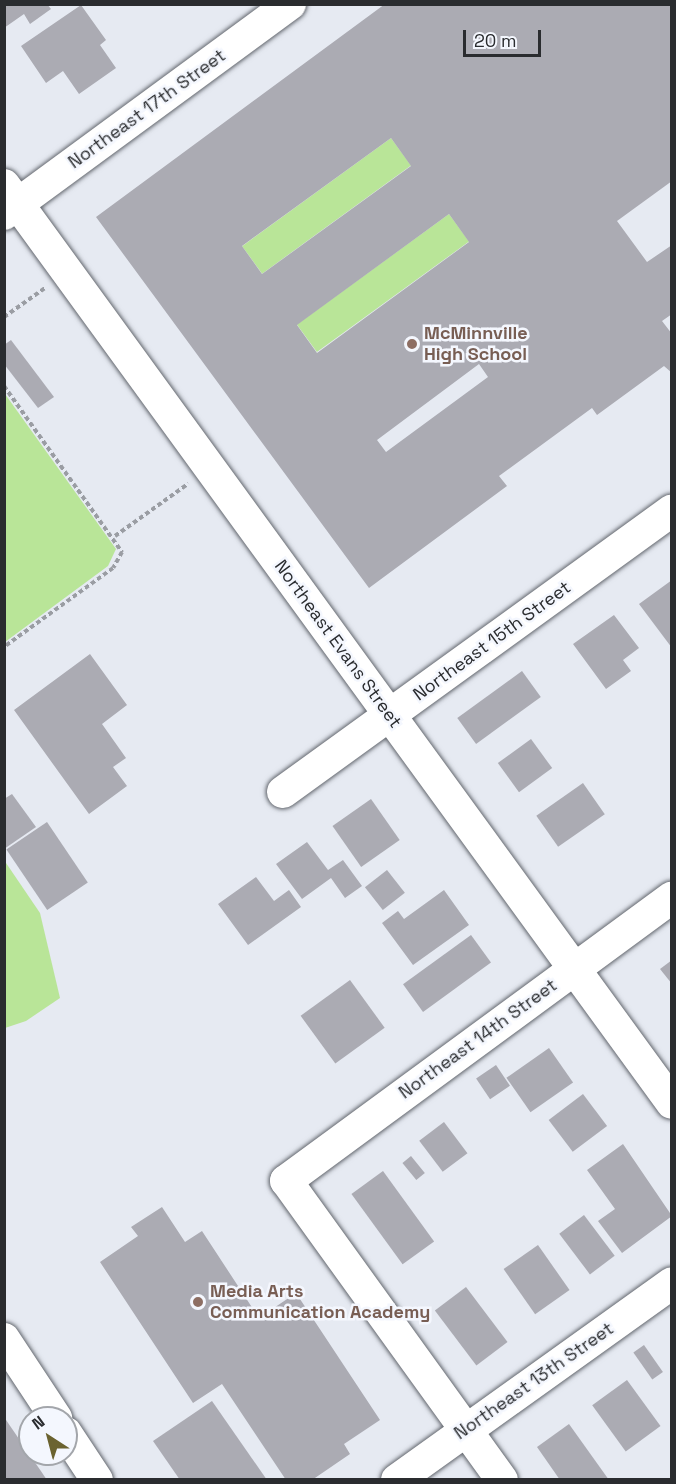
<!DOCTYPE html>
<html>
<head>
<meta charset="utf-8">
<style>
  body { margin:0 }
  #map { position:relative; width:676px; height:1484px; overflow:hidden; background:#e6eaf2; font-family:"Space Grotesk",sans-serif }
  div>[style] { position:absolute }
  .green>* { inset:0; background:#b9e598; transform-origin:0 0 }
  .building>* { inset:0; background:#ababb3; transform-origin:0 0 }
  .path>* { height:4px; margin-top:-2px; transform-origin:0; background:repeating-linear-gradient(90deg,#9a9da3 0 4.5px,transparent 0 7.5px) }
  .roads { filter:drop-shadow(0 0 2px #63676e) drop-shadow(0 0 2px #63676e) }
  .minor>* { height:32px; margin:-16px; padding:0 16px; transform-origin:16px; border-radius:16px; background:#fff }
  .dots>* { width:16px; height:16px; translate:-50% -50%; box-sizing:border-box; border:3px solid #f4f7fe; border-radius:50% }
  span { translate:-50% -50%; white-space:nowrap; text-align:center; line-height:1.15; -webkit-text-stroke:5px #f4f7fe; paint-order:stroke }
  .street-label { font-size:18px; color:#2a2c2f }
  .education-label { font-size:18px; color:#785e54; font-weight:700 }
  .left { translate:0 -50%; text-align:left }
  .frame { position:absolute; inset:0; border:6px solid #2a2c2f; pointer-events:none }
  .north { position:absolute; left:18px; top:1406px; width:60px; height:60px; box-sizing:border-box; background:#f4f7fe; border:2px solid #a3a6ab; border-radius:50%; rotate:324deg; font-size:16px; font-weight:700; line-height:24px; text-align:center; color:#2a2c2f }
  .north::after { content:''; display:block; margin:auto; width:21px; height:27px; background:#6b6330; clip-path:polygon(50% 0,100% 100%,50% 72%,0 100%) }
  .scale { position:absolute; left:463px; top:30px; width:78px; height:27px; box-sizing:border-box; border:3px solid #2a2c2f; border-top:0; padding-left:8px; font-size:18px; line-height:21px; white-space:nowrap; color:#2a2c2f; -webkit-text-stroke:4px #f4f7fe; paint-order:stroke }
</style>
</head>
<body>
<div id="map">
  <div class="green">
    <i style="left:391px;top:138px;width:34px;height:184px;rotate:54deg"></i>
    <i style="left:449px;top:214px;width:34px;height:188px;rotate:54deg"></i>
    <i style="clip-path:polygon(5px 394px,116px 549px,108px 566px,5px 642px)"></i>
    <i style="clip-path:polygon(4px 860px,40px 913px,60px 998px,26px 1021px,5px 1028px)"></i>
  </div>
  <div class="building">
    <i style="clip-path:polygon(4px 4px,47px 4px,51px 9px,30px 24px,24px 14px,4px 28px)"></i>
    <i style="clip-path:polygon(evenodd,385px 4px,672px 4px,672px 181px,617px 221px,647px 262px,672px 245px,672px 314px,662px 321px,672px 334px,672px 373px,664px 366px,597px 415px,592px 408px,499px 476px,507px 486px,369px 588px,96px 217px,385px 4px,391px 138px,411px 166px,262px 274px,242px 246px,391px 138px,385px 4px,449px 214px,469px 242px,317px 353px,297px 325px,449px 214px,385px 4px,479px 364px,488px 377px,386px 452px,377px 440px,479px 364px)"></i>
    <i style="clip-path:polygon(81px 5px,106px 40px,100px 45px,116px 68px,79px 94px,63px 71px,46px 83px,21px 46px)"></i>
    <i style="clip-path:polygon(11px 340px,54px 397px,38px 408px,4px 364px,4px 345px)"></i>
    <i style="clip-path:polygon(672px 580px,672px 648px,639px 604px)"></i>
    <i style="clip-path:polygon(614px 615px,639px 648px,623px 660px,631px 671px,606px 689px,573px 644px)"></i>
    <i style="clip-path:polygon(90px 654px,127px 705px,102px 724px,126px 758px,113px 767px,127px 786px,89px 814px,14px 710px)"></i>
    <i style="left:522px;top:671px;width:32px;height:80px;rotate:54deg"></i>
    <i style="left:531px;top:739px;width:36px;height:41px;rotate:54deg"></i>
    <i style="left:583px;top:783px;width:38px;height:57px;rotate:55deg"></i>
    <i style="clip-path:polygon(12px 794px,36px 827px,4px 849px,4px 799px)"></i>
    <i style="left:371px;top:799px;width:50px;height:47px;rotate:55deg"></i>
    <i style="left:47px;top:822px;width:73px;height:49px;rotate:56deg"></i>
    <i style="clip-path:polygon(307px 842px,328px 870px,343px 860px,362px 886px,345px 898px,331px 878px,302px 899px,276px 864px)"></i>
    <i style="left:387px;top:870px;width:29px;height:28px;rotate:52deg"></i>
    <i style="clip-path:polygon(256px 877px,274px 901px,289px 890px,301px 907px,248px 945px,218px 904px)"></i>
    <i style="clip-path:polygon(444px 890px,469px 925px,413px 965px,382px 923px,398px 911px,404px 919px)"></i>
    <i style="left:471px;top:935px;width:34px;height:84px;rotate:54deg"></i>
    <i style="clip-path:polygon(672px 960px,672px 984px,660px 969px)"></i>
    <i style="left:350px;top:980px;width:59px;height:61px;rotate:54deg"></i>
    <i style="left:549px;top:1048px;width:42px;height:52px;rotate:55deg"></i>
    <i style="left:496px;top:1065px;width:25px;height:24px;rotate:56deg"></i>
    <i style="left:583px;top:1094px;width:40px;height:43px;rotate:53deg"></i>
    <i style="left:444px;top:1122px;width:39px;height:31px;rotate:53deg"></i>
    <i style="clip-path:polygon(623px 1144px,672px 1216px,622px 1253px,598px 1221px,615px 1209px,587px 1170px)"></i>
    <i style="left:411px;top:1156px;width:22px;height:11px;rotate:51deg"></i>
    <i style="left:383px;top:1171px;width:87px;height:39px;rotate:54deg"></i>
    <i style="clip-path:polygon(162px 1207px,185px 1242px,202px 1231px,259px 1318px,296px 1293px,380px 1420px,344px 1444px,350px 1454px,312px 1480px,286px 1480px,222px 1384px,193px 1403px,100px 1262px,138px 1236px,131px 1227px)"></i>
    <i style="left:584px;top:1215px;width:51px;height:31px;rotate:53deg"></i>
    <i style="left:538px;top:1245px;width:55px;height:42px;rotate:55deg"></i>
    <i style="left:466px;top:1287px;width:69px;height:39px;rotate:53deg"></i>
    <i style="left:644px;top:1345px;width:33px;height:13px;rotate:55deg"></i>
    <i style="left:627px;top:1380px;width:57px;height:43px;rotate:54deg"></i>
    <i style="clip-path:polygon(212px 1401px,267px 1480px,180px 1480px,153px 1441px)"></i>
    <i style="clip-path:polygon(4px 1417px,47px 1480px,4px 1480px)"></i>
    <i style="clip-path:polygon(569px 1424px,609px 1480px,560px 1480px,537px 1447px)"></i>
  </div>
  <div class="path">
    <i style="left:4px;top:317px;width:50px;rotate:-35.3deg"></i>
    <i style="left:4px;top:386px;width:204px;rotate:54.6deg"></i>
    <i style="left:122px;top:552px;width:18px;rotate:119deg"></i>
    <i style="left:113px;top:568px;width:135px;rotate:144.1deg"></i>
    <i style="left:115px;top:536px;width:90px;rotate:-35.5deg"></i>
  </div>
  <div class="roads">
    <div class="minor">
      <i style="left:4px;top:185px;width:1135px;rotate:53.96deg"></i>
      <i style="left:4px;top:214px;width:355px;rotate:-36.3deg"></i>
      <i style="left:283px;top:792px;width:480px;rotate:-35.9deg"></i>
      <i style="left:4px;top:1339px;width:95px;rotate:56.6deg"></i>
      <i style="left:66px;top:1433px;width:56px;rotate:56.6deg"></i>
      <i style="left:397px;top:1480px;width:338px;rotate:-35.6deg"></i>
      <i style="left:502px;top:1480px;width:369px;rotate:-125.8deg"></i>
      <i style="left:286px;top:1181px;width:479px;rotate:-36.3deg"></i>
    </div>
  </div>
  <div class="dots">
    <i style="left:412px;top:344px;background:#8d6e63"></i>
    <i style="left:198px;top:1302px;background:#8d6e63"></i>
  </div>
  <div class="street-label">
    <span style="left:147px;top:109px;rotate:-36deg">Northeast 17th Street</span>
    <span style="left:492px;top:641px;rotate:-36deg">Northeast 15th Street</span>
    <span style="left:338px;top:644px;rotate:54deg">Northeast Evans Street</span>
    <span style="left:478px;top:1039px;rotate:-36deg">Northeast 14th Street</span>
    <span style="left:534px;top:1381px;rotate:-35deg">Northeast 13th Street</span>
  </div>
  <div class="education-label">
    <span class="left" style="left:424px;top:344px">McMinnville<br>High School</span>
    <span class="left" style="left:210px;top:1302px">Media Arts<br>Communication Academy</span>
  </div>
  <div class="frame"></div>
  <div class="north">N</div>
  <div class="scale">20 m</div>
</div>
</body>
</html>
